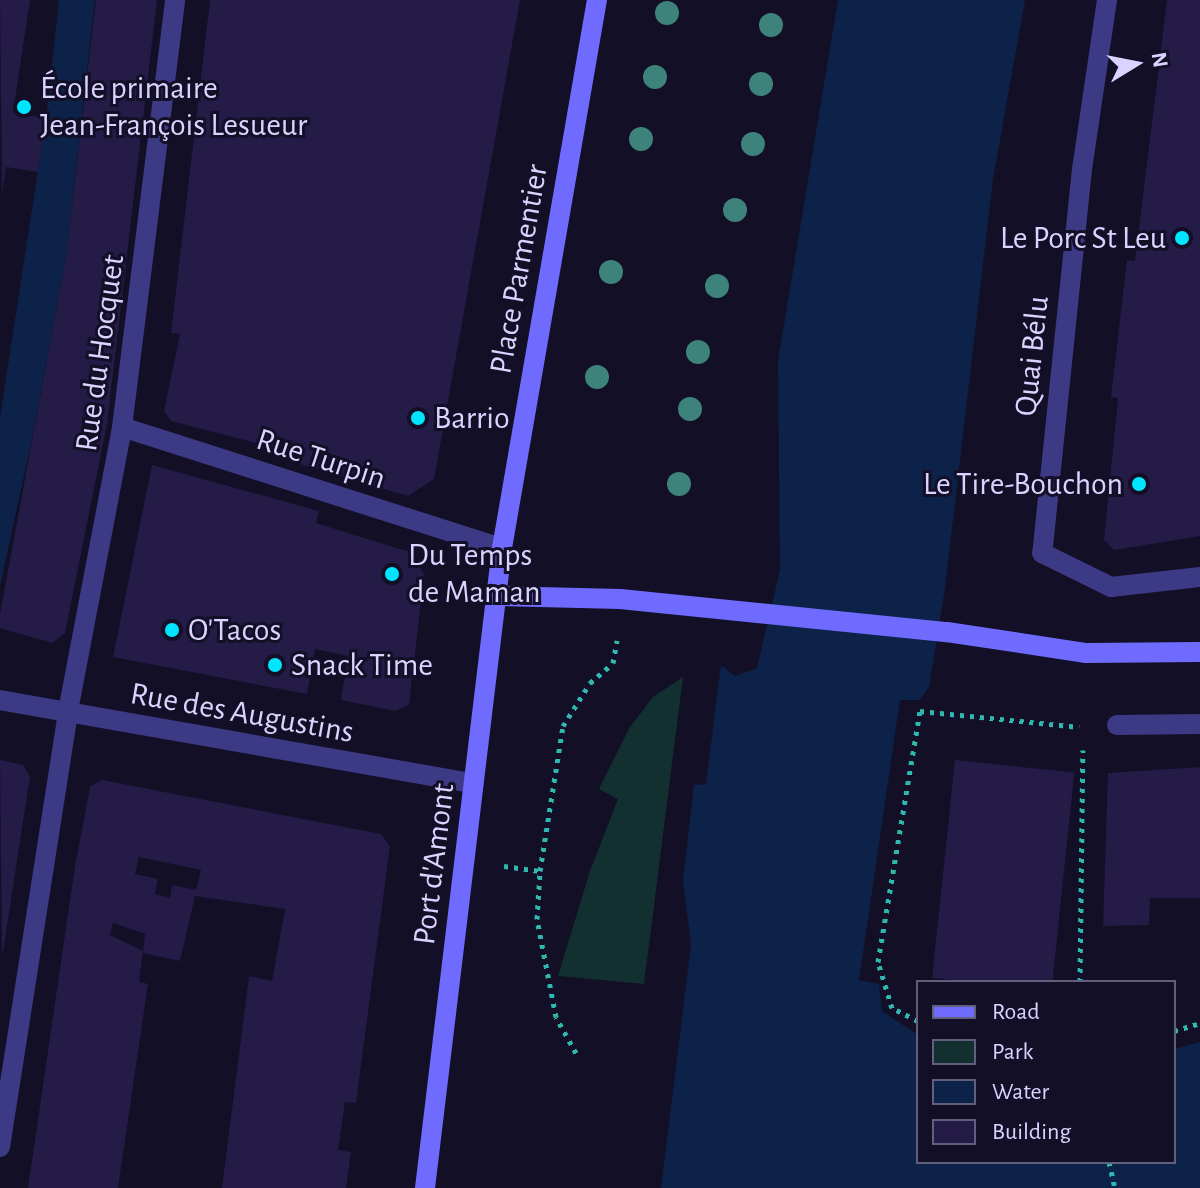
<!DOCTYPE html>
<html>
<head>
<meta charset="utf-8">
<style>
  body { margin:0 }
  #map { position:relative; width:1200px; height:1188px; overflow:hidden; background:#130f26; font-family:"Alegreya Sans",sans-serif }
  div>[style] { position:absolute }
  .green>* { inset:0; background:#12302f }
  .water>* { inset:0; background:#0c2248 }
  .building>* { inset:0; background:#241b47; transform-origin:0 0 }
  .path>* { height:5px; margin-top:-2.5px; transform-origin:0; background:repeating-linear-gradient(90deg,#2fb8b0 0 4px,transparent 0 10px) }
  .lane>* { height:20px; margin:-10px; padding:0 10px; transform-origin:10px; border-radius:10px; background:#3d3a85 }
  .street>* { height:20px; margin:-10px; padding:0 10px; transform-origin:10px; border-radius:10px; background:#3d3a85 }
  .secondary>* { height:20px; margin:-10px; padding:0 10px; transform-origin:10px; border-radius:10px; background:#6f6bff }
  .trees>* { width:24px; height:24px; margin:-12px; border-radius:50%; background:#3d827b }
  .dots>* { width:22px; height:22px; translate:-50% -50%; box-sizing:border-box; border:4px solid #130f26; border-radius:50% }
  span { translate:-50% -50%; white-space:nowrap; text-align:center; line-height:1.15; -webkit-text-stroke:6px #130f26; paint-order:stroke }
  .poi-label { font-size:32px; color:#d9d4ff }
  .left { translate:0 -50%; text-align:left }
  .right { translate:-100% -50%; text-align:right }
  .street-label { font-size:32px; color:#d9d4ff }
  .legend { position:absolute; left:916px; top:980px; width:260px; height:184px; box-sizing:border-box; background:#130f26; border:2px solid #625e7d; margin:0; padding:10px 14px; list-style:none; font-size:24px; color:#d9d4ff }
  .legend li { display:flex; align-items:center; gap:16px; height:40px }
  .legend b { width:40px; border:2px solid #625e7d }
  .north { position:absolute; left:1096px; top:24px; width:80px; height:80px; -webkit-text-stroke:6px #130f26; paint-order:stroke; rotate:80deg; font-size:22px; font-weight:700; line-height:32px; text-align:center; color:#d9d4ff }
  .north::after { content:''; display:block; margin:auto; width:28px; height:36px; background:#d9d4ff; clip-path:polygon(50% 0,100% 100%,50% 72%,0 100%) }
</style>
</head>
<body>
<div id="map">
  <div class="green">
    <i style="clip-path:polygon(683px 677px,644px 984px,558px 976px,590px 871px,618px 799px,599px 789px,630px 727px,653px 697px)"></i>
  </div>
  <div class="water">
    <i style="clip-path:polygon(59px 0,95px 0,66px 257px,32px 439px,0 586px,0 417px,46px 118px)"></i>
    <i style="clip-path:polygon(838px 0,1025px 0,993px 179px,945px 588px,929px 687px,920px 700px,900px 700px,859px 980px,879px 984px,882px 1011px,918px 1035px,918px 1162px,1174px 1162px,1174px 1049px,1200px 1042px,1200px 1188px,661px 1188px,691px 945px,683px 880px,694px 785px,706px 784px,721px 665px,735px 676px,757px 668px,780px 570px,778px 361px)"></i>
  </div>
  <div class="building">
    <i style="clip-path:polygon(0 0,30px 0,13px 113px,46px 118px,38px 172px,6px 167px,2px 194px)"></i>
    <i style="clip-path:polygon(96px 0,157px 0,107px 424px,65px 633px,52px 643px,0 628px,0 614px,66px 257px)"></i>
    <i style="clip-path:polygon(210px 0,520px 0,434px 479px,408px 496px,300px 464px,303px 455px,171px 421px,164px 411px,180px 334px,171px 333px)"></i>
    <i style="clip-path:polygon(1167px 0,1200px 0,1200px 536px,1114px 550px,1104px 540px,1118px 398px,1111px 397px,1127px 260px,1135px 261px)"></i>
    <i style="clip-path:polygon(152px 465px,319px 511px,316px 523px,410px 552px,424px 574px,409px 705px,395px 711px,341px 700px,348px 656px,315px 649px,307px 694px,113px 657px)"></i>
    <i style="clip-path:polygon(0 760px,23px 765px,30px 776px,2px 958px)"></i>
    <i style="left:955px;top:760px;width:120px;height:219px;rotate:6deg"></i>
    <i style="clip-path:polygon(1200px 767px,1200px 898px,1150px 898px,1149px 925px,1103px 926px,1108px 773px)"></i>
    <i style="clip-path:polygon(evenodd,102px 780px,381px 834px,390px 846px,356px 1103px,345px 1102px,338px 1150px,351px 1152px,346px 1188px,222px 1188px,249px 976px,272px 981px,285px 909px,195px 896px,180px 961px,143px 953px,145px 934px,113px 923px,110px 935px,143px 951px,139px 982px,148px 984px,118px 1188px,28px 1188px,75px 866px,90px 787px,102px 780px,139px 857px,201px 870px,196px 890px,172px 885px,170px 898px,155px 894px,158px 879px,135px 874px,139px 857px)"></i>
  </div>
  <div class="path">
    <i style="left:504px;top:866px;width:36px;rotate:8deg"></i>
    <i style="left:1080px;top:982px;width:232px;rotate:-89.3deg"></i>
    <i style="left:918px;top:1021px;width:29px;rotate:-153deg"></i>
    <i style="left:892px;top:1008px;width:48px;rotate:-106.9deg"></i>
    <i style="left:878px;top:962px;width:254px;rotate:-80.5deg"></i>
    <i style="left:920px;top:711px;width:160px;rotate:5.7deg"></i>
    <i style="left:1174px;top:1031px;width:27px;rotate:-17deg"></i>
    <i style="left:576px;top:1053px;width:41px;rotate:-119.1deg"></i>
    <i style="left:556px;top:1017px;width:100px;rotate:-101deg"></i>
    <i style="left:537px;top:919px;width:48px;rotate:-86.4deg"></i>
    <i style="left:540px;top:871px;width:147px;rotate:-81deg"></i>
    <i style="left:563px;top:726px;width:51px;rotate:-57.9deg"></i>
    <i style="left:590px;top:683px;width:30px;rotate:-41deg"></i>
    <i style="left:613px;top:663px;width:23px;rotate:-80deg"></i>
    <i style="left:1109px;top:1162px;width:27px;rotate:77deg"></i>
  </div>
  <div class="lane">
    <i style="left:1117px;top:725px;width:83px;rotate:-0.7deg"></i>
  </div>
  <div class="street">
    <i style="left:1107px;top:0;width:171px;rotate:98.4deg"></i>
    <i style="left:1082px;top:169px;width:386px;rotate:95.9deg"></i>
    <i style="left:1042px;top:553px;width:77px;rotate:26.2deg"></i>
    <i style="left:1111px;top:587px;width:90px;rotate:-6.4deg"></i>
    <i style="left:122px;top:427px;width:399px;rotate:17.7deg"></i>
    <i style="left:0;top:700px;width:481px;rotate:10deg"></i>
    <i style="left:0;top:1147px;width:441px;rotate:-81.1deg"></i>
    <i style="left:68px;top:711px;width:289px;rotate:-79.2deg"></i>
    <i style="left:122px;top:427px;width:430px;rotate:-82.9deg"></i>
  </div>
  <div class="secondary">
    <i style="left:496px;top:596px;width:124px;rotate:1.4deg"></i>
    <i style="left:620px;top:599px;width:329px;rotate:5.8deg"></i>
    <i style="left:947px;top:632px;width:141px;rotate:8.6deg"></i>
    <i style="left:1086px;top:653px;width:114px;rotate:-0.5deg"></i>
    <i style="left:425px;top:1188px;width:645px;rotate:-83.14deg"></i>
    <i style="left:502px;top:548px;width:556px;rotate:-80.17deg"></i>
  </div>
  <div class="trees">
    <i style="left:667px;top:13px"></i>
    <i style="left:771px;top:25px"></i>
    <i style="left:655px;top:77px"></i>
    <i style="left:761px;top:84px"></i>
    <i style="left:641px;top:139px"></i>
    <i style="left:753px;top:144px"></i>
    <i style="left:735px;top:210px"></i>
    <i style="left:611px;top:272px"></i>
    <i style="left:717px;top:286px"></i>
    <i style="left:698px;top:352px"></i>
    <i style="left:597px;top:377px"></i>
    <i style="left:690px;top:409px"></i>
    <i style="left:679px;top:484px"></i>
  </div>
  <div class="dots">
    <i style="left:24px;top:107px;background:#00e5ff"></i>
    <i style="left:1182px;top:238px;background:#00e5ff"></i>
    <i style="left:418px;top:418px;background:#00e5ff"></i>
    <i style="left:1139px;top:484px;background:#00e5ff"></i>
    <i style="left:392px;top:574px;background:#00e5ff"></i>
    <i style="left:172px;top:630px;background:#00e5ff"></i>
    <i style="left:275px;top:665px;background:#00e5ff"></i>
  </div>
  <div class="poi-label">
    <span class="left" style="left:40px;top:107px">École primaire<br>Jean-François Lesueur</span>
    <span class="right" style="left:1166px;top:238px">Le Porc St Leu</span>
    <span class="left" style="left:434px;top:418px">Barrio</span>
    <span class="right" style="left:1123px;top:484px">Le Tire-Bouchon</span>
    <span class="left" style="left:408px;top:574px">Du Temps<br>de Maman</span>
    <span class="left" style="left:188px;top:630px">O'Tacos</span>
    <span class="left" style="left:291px;top:665px">Snack Time</span>
  </div>
  <div class="street-label">
    <span style="left:519px;top:269px;rotate:-80deg">Place Parmentier</span>
    <span style="left:100px;top:353px;rotate:-82deg">Rue du Hocquet</span>
    <span style="left:1032px;top:356px;rotate:-84deg">Quai Bélu</span>
    <span style="left:321px;top:459px;rotate:18deg">Rue Turpin</span>
    <span style="left:242px;top:713px;rotate:10deg">Rue des Augustins</span>
    <span style="left:434px;top:864px;rotate:-83deg">Port d'Amont</span>
  </div>
  <ul class="legend">
  <li><b style="height:10px;background:#6f6bff"></b>Road</li>
  <li><b style="height:22px;background:#12302f"></b>Park</li>
  <li><b style="height:22px;background:#0c2248"></b>Water</li>
  <li><b style="height:22px;background:#241b47"></b>Building</li>
  </ul>
  <div class="north">N</div>
</div>
</body>
</html>
